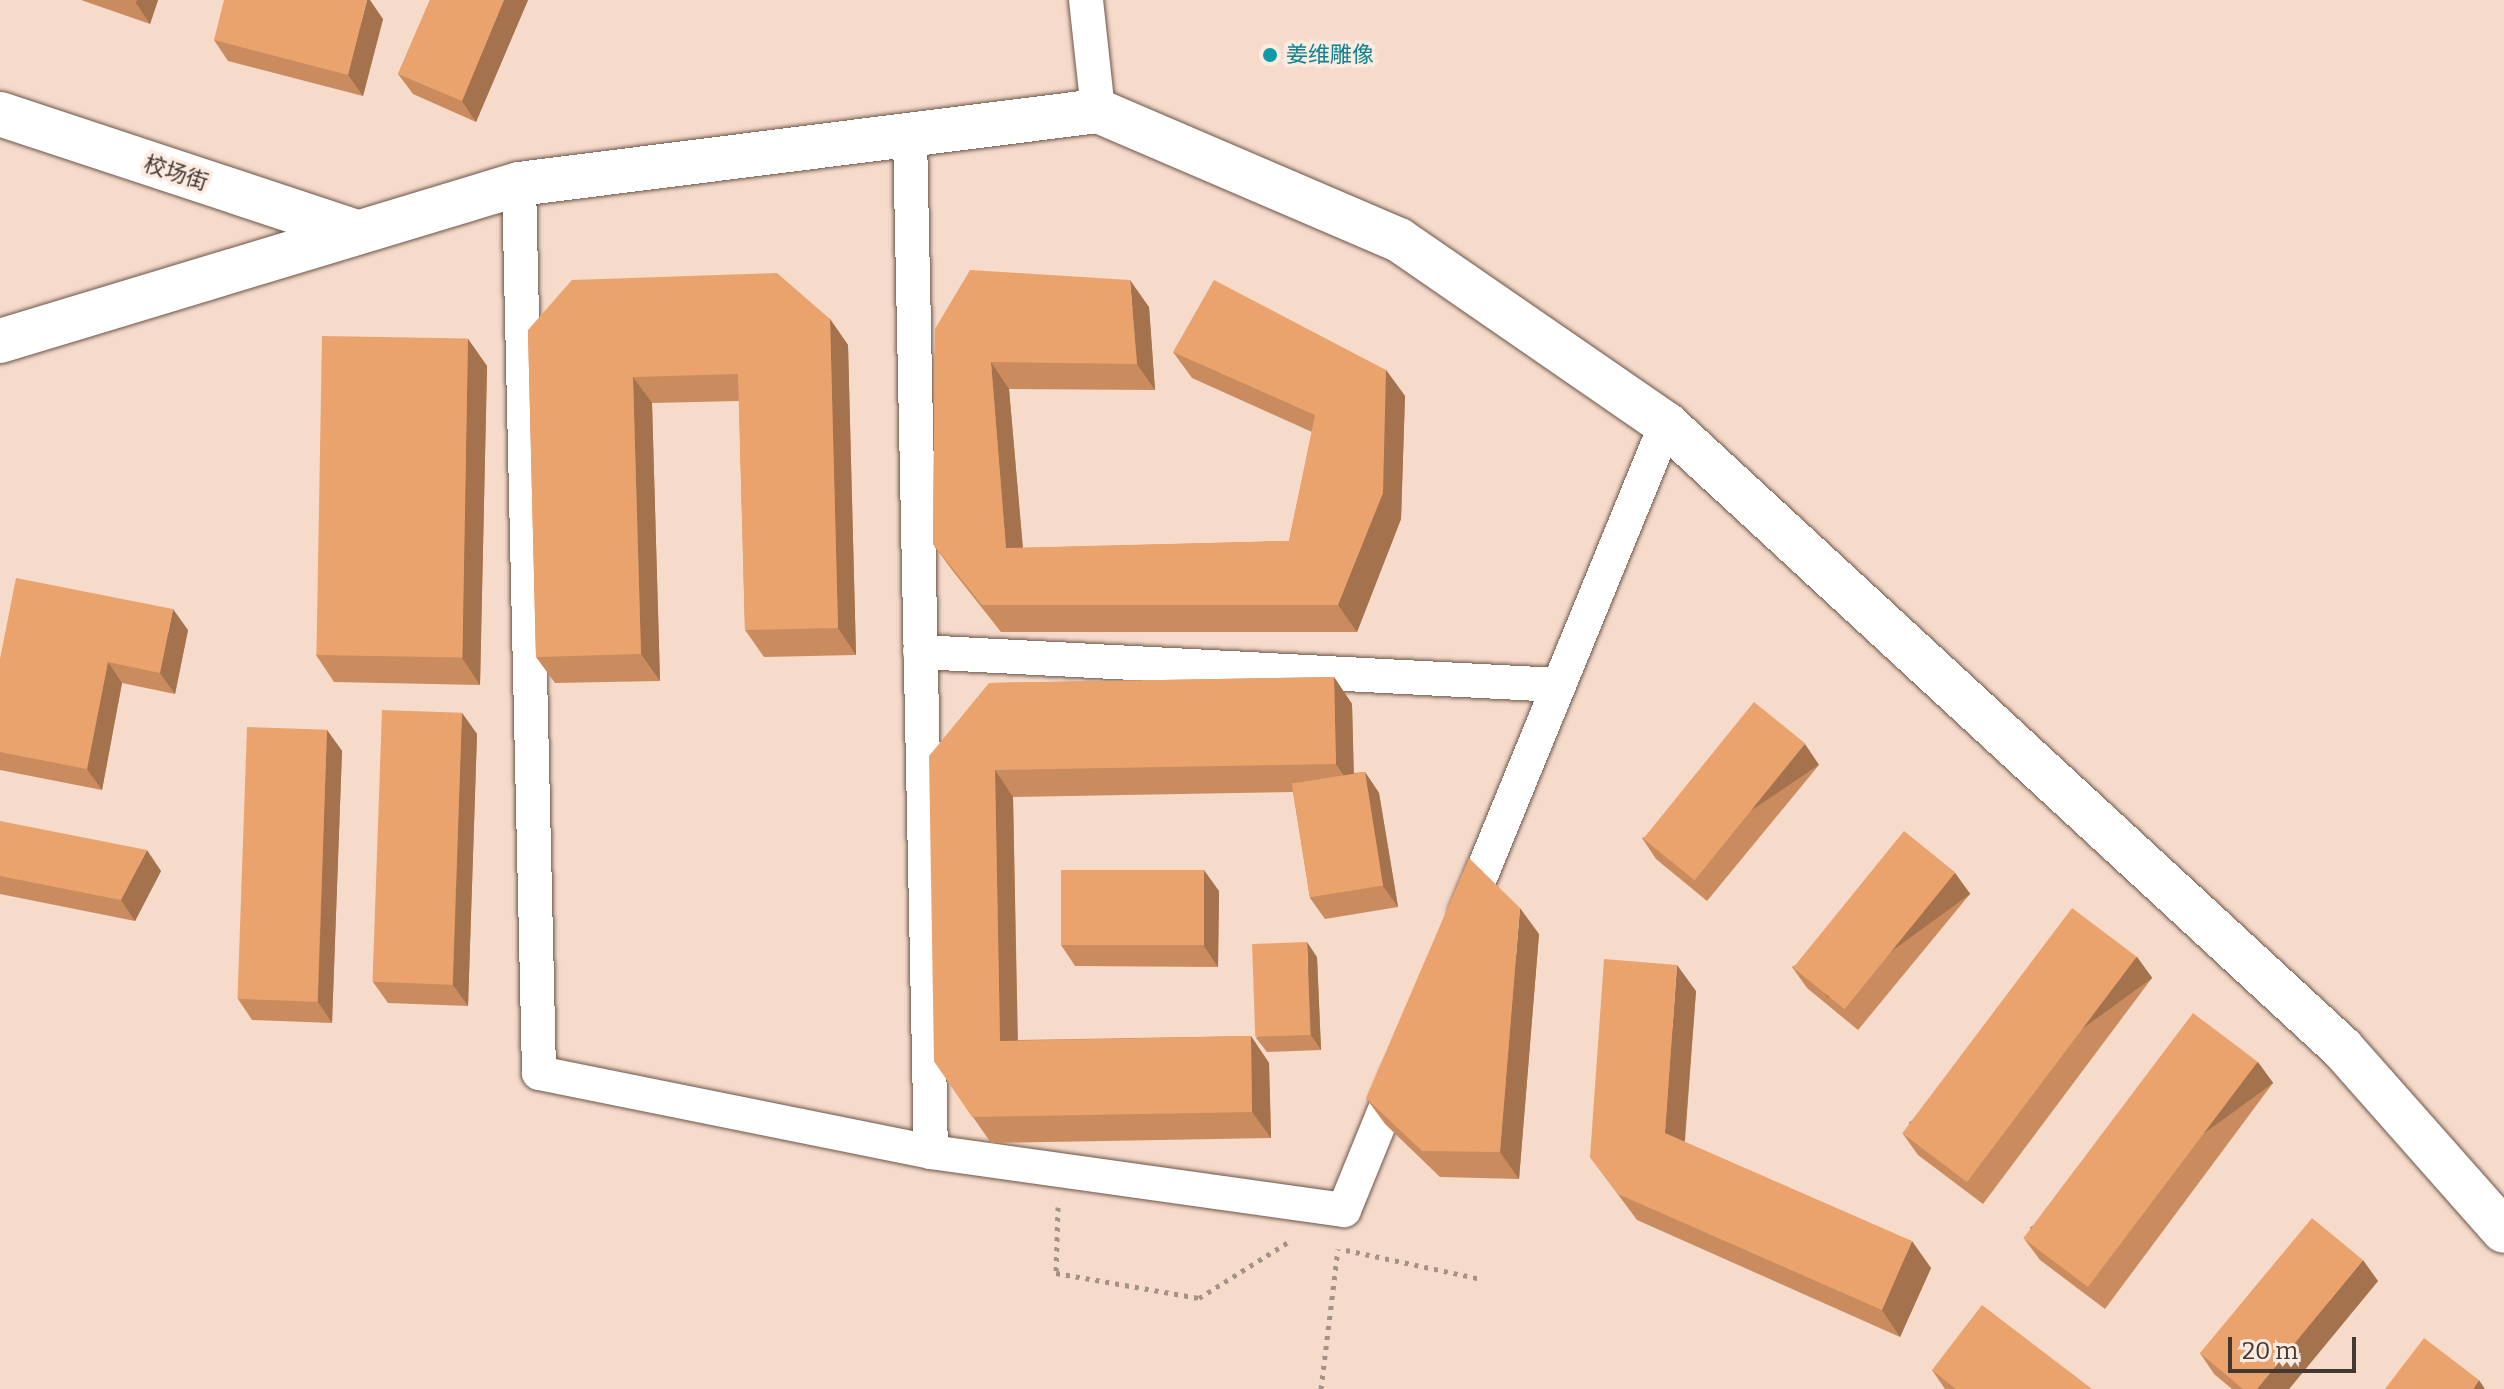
<!DOCTYPE html>
<html>
<head>
<meta charset="utf-8">
<style>
  body { margin:0 }
  #map { position:relative; width:2504px; height:1389px; overflow:hidden; background:#f6dbcb; font-family:Bitter,"Noto Sans SC",serif }
  div>[style] { position:absolute }
  .path>* { height:5px; margin-top:-2.5px; transform-origin:0; background:repeating-linear-gradient(90deg,#a59286 0 4px,transparent 0 10px) }
  .roads { filter:drop-shadow(0 0 2px #6c5547) drop-shadow(0 0 2px #6c5547) }
  .street>* { height:34px; margin:-17px; padding:0 17px; transform-origin:17px; border-radius:17px; background:#fff }
  .secondary>* { height:44px; margin:-22px; padding:0 22px; transform-origin:22px; border-radius:22px; background:#fff }
  .wall>* { inset:0; background:#ca8c5e }
  .shaded-wall>* { inset:0; background:#a4724c; transform-origin:0 0 }
  .building>* { inset:0; background:#eba36d; transform-origin:0 0 }
  .dots>* { width:22px; height:22px; translate:-50% -50%; box-sizing:border-box; border:4px solid #fbebe1; border-radius:50% }
  span { translate:-50% -50%; white-space:nowrap; text-align:center; line-height:1.15; -webkit-text-stroke:7px #fbebe1; paint-order:stroke }
  .culture-label { font-size:22px; color:#0d838f }
  .left { translate:0 -50%; text-align:left }
  .street-label { font-size:22px; color:#433832 }
  .scale { position:absolute; left:2228px; top:1337px; width:128px; height:36px; box-sizing:border-box; border:4px solid #433832; border-top:0; padding-left:10px; font-size:24px; line-height:28px; white-space:nowrap; color:#433832; -webkit-text-stroke:6px #fbebe1; paint-order:stroke }
</style>
</head>
<body>
<div id="map">
  <div class="path">
    <i style="left:1058px;top:1207px;width:66px;rotate:91.7deg"></i>
    <i style="left:1056px;top:1273px;width:145px;rotate:9.9deg"></i>
    <i style="left:1199px;top:1298px;width:107px;rotate:-32.1deg"></i>
    <i style="left:1346px;top:1250px;width:138px;rotate:12.1deg"></i>
    <i style="left:1321px;top:1389px;width:141px;rotate:-83.1deg"></i>
  </div>
  <div class="roads">
    <div class="street">
      <i style="left:1086px;top:0;width:112px;rotate:83.8deg"></i>
      <i style="left:910px;top:135px;width:1017px;rotate:88.82deg"></i>
      <i style="left:519px;top:184px;width:889px;rotate:88.71deg"></i>
      <i style="left:539px;top:1073px;width:400px;rotate:11.4deg"></i>
      <i style="left:931px;top:1152px;width:417px;rotate:8deg"></i>
      <i style="left:1344px;top:1210px;width:146px;rotate:-67.8deg"></i>
      <i style="left:920px;top:652px;width:640px;rotate:2.96deg"></i>
      <i style="left:1466px;top:912px;width:527px;rotate:-67.71deg"></i>
    </div>
    <div class="secondary">
      <i style="left:0;top:114px;width:372px;rotate:18.3deg"></i>
      <i style="left:0;top:341px;width:542px;rotate:-16.83deg"></i>
      <i style="left:519px;top:184px;width:584px;rotate:-7.19deg"></i>
      <i style="left:1098px;top:111px;width:327px;rotate:23.2deg"></i>
      <i style="left:1399px;top:240px;width:324px;rotate:34.6deg"></i>
      <i style="left:1666px;top:424px;width:920px;rotate:42.71deg"></i>
      <i style="left:2342px;top:1048px;width:244px;rotate:48.5deg"></i>
    </div>
  </div>
  <div class="wall">
    <i style="clip-path:polygon(81px 0,158px 0,150px 24px)"></i>
    <i style="clip-path:polygon(430px 0,528px 0,476px 122px,413px 94px,398px 74px)"></i>
    <i style="clip-path:polygon(383px 19px,363px 96px,228px 61px,214px 40px)"></i>
    <i style="clip-path:polygon(1149px 307px,1155px 390px,1009px 389px,1023px 548px,1289px 541px,1312px 432px,1192px 378px,1173px 352px,1386px 370px,1405px 396px,1401px 519px,1357px 632px,1001px 632px,952px 570px,933px 544px,935px 329px)"></i>
    <i style="clip-path:polygon(830px 319px,848px 345px,856px 655px,764px 657px,745px 630px,739px 401px,652px 403px,660px 681px,555px 683px,536px 657px,528px 330px)"></i>
    <i style="clip-path:polygon(468px 339px,487px 366px,480px 685px,334px 682px,316px 655px)"></i>
    <i style="clip-path:polygon(188px 630px,175px 694px,122px 683px,102px 790px,0 770px,0 659px)"></i>
    <i style="clip-path:polygon(1334px 677px,1352px 704px,1354px 773px,1365px 772px,1379px 793px,1398px 907px,1325px 919px,1310px 898px,1293px 792px,1013px 797px,1018px 1040px,1251px 1036px,1269px 1063px,1271px 1138px,991px 1143px,934px 1061px,989px 683px)"></i>
    <i style="clip-path:polygon(462px 713px,477px 734px,468px 1006px,388px 1003px,373px 982px)"></i>
    <i style="clip-path:polygon(327px 730px,342px 751px,332px 1023px,252px 1020px,238px 999px)"></i>
    <i style="clip-path:polygon(1819px 765px,1707px 901px,1656px 859px,1642px 838px)"></i>
    <i style="clip-path:polygon(0 821px,161px 871px,135px 921px,0 894px)"></i>
    <i style="clip-path:polygon(1955px 873px,1970px 894px,1858px 1030px,1807px 988px,1792px 967px)"></i>
    <i style="clip-path:polygon(1219px 891px,1218px 967px,1075px 966px,1061px 945px)"></i>
    <i style="clip-path:polygon(1539px 934px,1519px 1179px,1440px 1177px,1385px 1124px,1366px 1098px)"></i>
    <i style="clip-path:polygon(1317px 957px,1321px 1050px,1267px 1052px,1256px 1038px)"></i>
    <i style="clip-path:polygon(2137px 957px,2152px 978px,1983px 1204px,1918px 1155px,1903px 1134px)"></i>
    <i style="clip-path:polygon(1696px 991px,1685px 1142px,1931px 1268px,1900px 1337px,1637px 1220px,1590px 1157px)"></i>
    <i style="clip-path:polygon(2273px 1083px,2105px 1309px,2040px 1260px,2025px 1240px)"></i>
    <i style="clip-path:polygon(2378px 1281px,2289px 1389px,2232px 1389px,2214px 1374px,2200px 1353px)"></i>
    <i style="clip-path:polygon(1932px 1370px,2092px 1389px,1945px 1389px)"></i>
  </div>
  <div class="shaded-wall">
    <i style="clip-path:polygon(137px 0,158px 0,150px 24px,136px 3px)"></i>
    <i style="clip-path:polygon(367px 0,370px 0,383px 19px,363px 96px,348px 75px)"></i>
    <i style="clip-path:polygon(504px 0,528px 0,476px 122px,462px 101px)"></i>
    <i style="clip-path:polygon(1130px 280px,1149px 307px,1155px 390px,1137px 364px)"></i>
    <i style="clip-path:polygon(830px 319px,848px 345px,856px 655px,838px 628px)"></i>
    <i style="clip-path:polygon(468px 339px,487px 366px,480px 685px,462px 658px)"></i>
    <i style="clip-path:polygon(991px 362px,1009px 389px,1025px 574px,1006px 548px)"></i>
    <i style="clip-path:polygon(1386px 370px,1405px 396px,1401px 519px,1357px 632px,1338px 605px)"></i>
    <i style="clip-path:polygon(633px 377px,652px 403px,660px 681px,641px 654px)"></i>
    <i style="clip-path:polygon(173px 609px,188px 630px,175px 694px,160px 673px)"></i>
    <i style="clip-path:polygon(108px 662px,122px 683px,102px 790px,87px 769px)"></i>
    <i style="clip-path:polygon(1334px 677px,1352px 704px,1354px 791px,1336px 764px)"></i>
    <i style="clip-path:polygon(462px 713px,477px 734px,468px 1006px,453px 985px)"></i>
    <i style="clip-path:polygon(327px 730px,342px 751px,332px 1023px,318px 1002px)"></i>
    <i style="left:1805px;top:744px;width:25px;height:176px;rotate:56deg"></i>
    <i style="clip-path:polygon(995px 770px,1013px 797px,1018px 1067px,1000px 1041px)"></i>
    <i style="clip-path:polygon(1365px 772px,1379px 793px,1398px 907px,1383px 886px)"></i>
    <i style="clip-path:polygon(147px 850px,161px 871px,135px 921px,121px 900px)"></i>
    <i style="clip-path:polygon(1204px 870px,1219px 891px,1218px 967px,1204px 946px)"></i>
    <i style="left:1955px;top:873px;width:26px;height:176px;rotate:54deg"></i>
    <i style="clip-path:polygon(1520px 908px,1539px 934px,1519px 1179px,1500px 1152px)"></i>
    <i style="clip-path:polygon(1307px 942px,1317px 957px,1321px 1050px,1311px 1035px)"></i>
    <i style="left:2137px;top:957px;width:26px;height:282px;rotate:54deg"></i>
    <i style="clip-path:polygon(1677px 965px,1696px 991px,1683px 1160px,1665px 1133px)"></i>
    <i style="clip-path:polygon(1251px 1036px,1269px 1063px,1271px 1138px,1252px 1112px)"></i>
    <i style="left:2258px;top:1062px;width:26px;height:282px;rotate:54deg"></i>
    <i style="clip-path:polygon(1912px 1241px,1931px 1268px,1900px 1337px,1882px 1310px)"></i>
    <i style="clip-path:polygon(2363px 1260px,2378px 1281px,2289px 1389px,2257px 1389px)"></i>
    <i style="clip-path:polygon(2479px 1380px,2485px 1389px,2473px 1389px)"></i>
  </div>
  <div class="building">
    <i style="clip-path:polygon(224px 0,367px 0,348px 75px,214px 40px)"></i>
    <i style="clip-path:polygon(430px 0,504px 0,462px 101px,398px 74px)"></i>
    <i style="clip-path:polygon(970px 270px,1130px 280px,1137px 364px,991px 362px,1006px 548px,1289px 541px,1315px 415px,1173px 352px,1214px 280px,1386px 370px,1383px 493px,1338px 605px,982px 605px,933px 544px,935px 329px)"></i>
    <i style="clip-path:polygon(777px 273px,830px 319px,838px 628px,745px 630px,738px 374px,633px 377px,641px 654px,536px 657px,528px 330px,572px 280px)"></i>
    <i style="left:322px;top:336px;width:146px;height:319px;rotate:1deg"></i>
    <i style="clip-path:polygon(16px 578px,173px 609px,160px 673px,108px 662px,87px 769px,0 752px,0 659px)"></i>
    <i style="clip-path:polygon(1334px 677px,1336px 764px,995px 770px,1000px 1041px,1251px 1036px,1252px 1112px,972px 1117px,934px 1061px,929px 756px,989px 683px)"></i>
    <i style="left:1754px;top:702px;width:66px;height:176px;rotate:39deg"></i>
    <i style="left:382px;top:710px;width:80px;height:272px;rotate:2deg"></i>
    <i style="left:247px;top:727px;width:80px;height:272px;rotate:2deg"></i>
    <i style="left:1365px;top:772px;width:115px;height:74px;rotate:81deg"></i>
    <i style="clip-path:polygon(0 821px,147px 850px,121px 900px,0 876px)"></i>
    <i style="left:1904px;top:831px;width:66px;height:176px;rotate:39deg"></i>
    <i style="clip-path:polygon(1469px 858px,1520px 908px,1500px 1152px,1422px 1151px,1366px 1098px)"></i>
    <i style="left:1061px;top:870px;width:143px;height:75px"></i>
    <i style="left:2072px;top:908px;width:81px;height:282px;rotate:37deg"></i>
    <i style="left:1307px;top:942px;width:93px;height:55px;rotate:88deg"></i>
    <i style="clip-path:polygon(1604px 959px,1677px 965px,1665px 1133px,1912px 1241px,1882px 1310px,1618px 1194px,1590px 1157px)"></i>
    <i style="left:2193px;top:1013px;width:81px;height:282px;rotate:37deg"></i>
    <i style="clip-path:polygon(2312px 1218px,2363px 1260px,2257px 1389px,2243px 1389px,2200px 1353px)"></i>
    <i style="clip-path:polygon(1982px 1305px,2092px 1389px,1956px 1389px,1932px 1370px)"></i>
    <i style="clip-path:polygon(2424px 1338px,2479px 1380px,2473px 1389px,2385px 1389px)"></i>
  </div>
  <div class="dots">
    <i style="left:1270px;top:55px;background:#0f9aa8"></i>
  </div>
  <div class="culture-label">
    <span class="left" style="left:1286px;top:55px">姜维雕像</span>
  </div>
  <div class="street-label">
    <span style="left:176px;top:173px;rotate:18deg">校场街</span>
  </div>
  <div class="scale">20 m</div>
</div>
</body>
</html>
